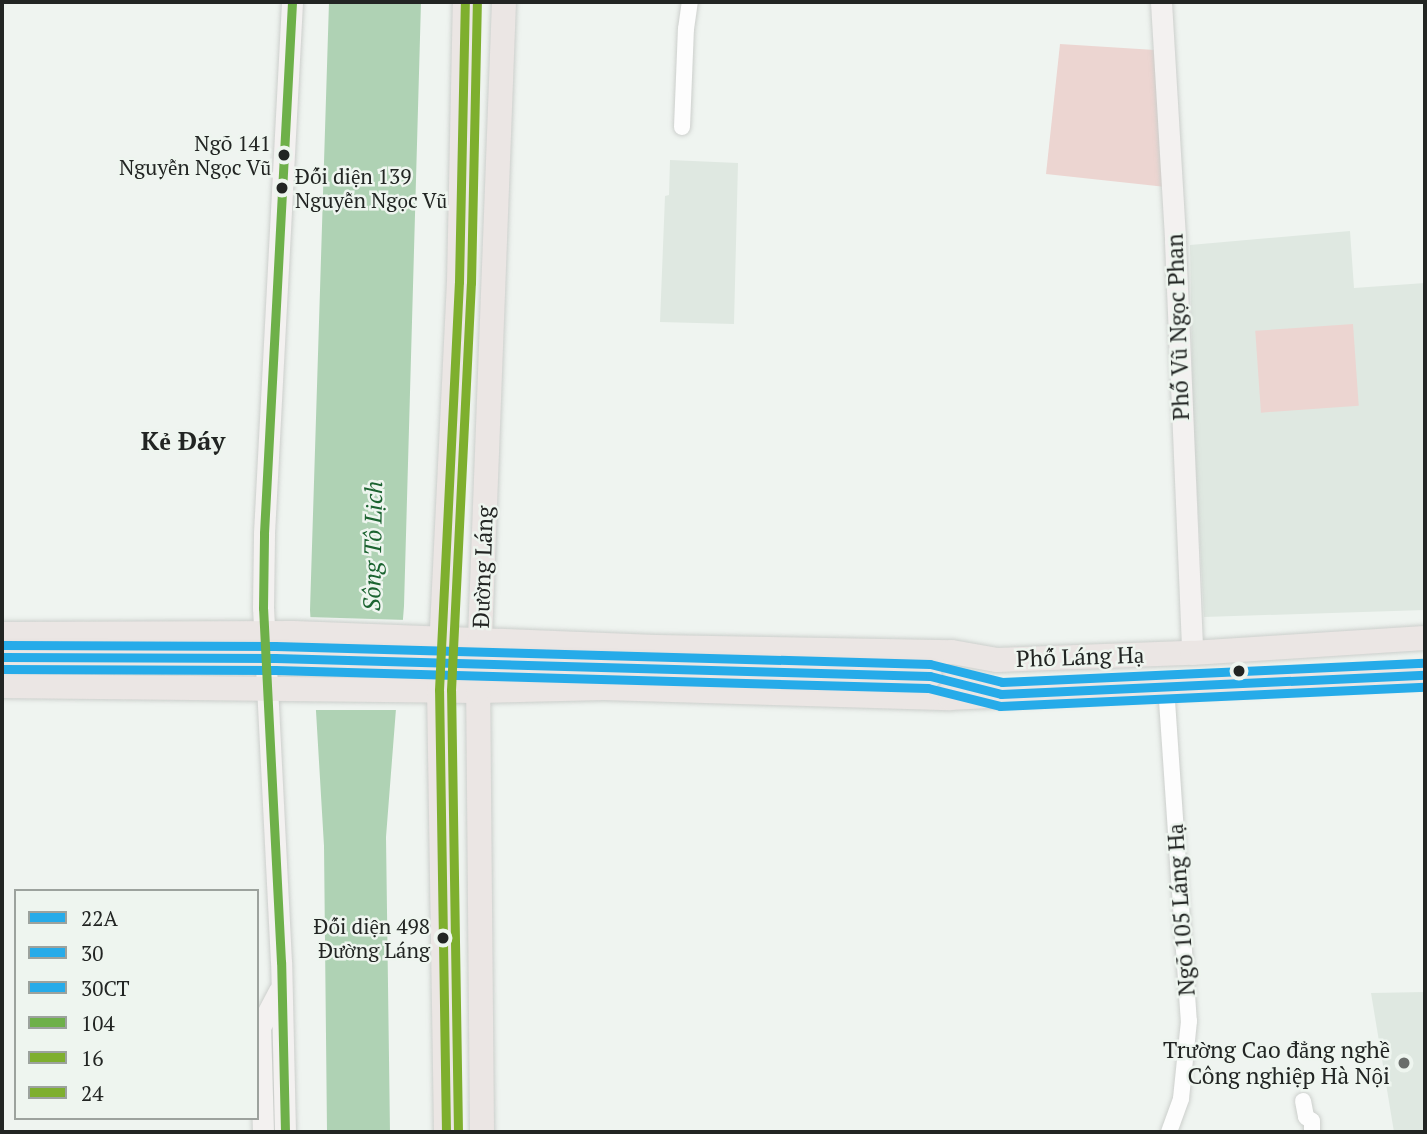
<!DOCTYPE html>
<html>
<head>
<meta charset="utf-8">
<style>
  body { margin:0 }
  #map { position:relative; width:1427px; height:1134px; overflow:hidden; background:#eff4f0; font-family:"PT Serif",serif }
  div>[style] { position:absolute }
  .built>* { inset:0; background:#dfe8e1 }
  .green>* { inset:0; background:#ecd5d1; transform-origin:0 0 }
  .water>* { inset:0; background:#afd2b4 }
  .pier>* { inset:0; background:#eff4f0 }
  .roads { filter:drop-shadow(0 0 2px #cccfcc) drop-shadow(0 0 2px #cccfcc) }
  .street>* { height:16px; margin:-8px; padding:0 8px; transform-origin:8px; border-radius:8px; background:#fdfdfd }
  .secondary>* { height:21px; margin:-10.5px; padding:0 10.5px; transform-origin:10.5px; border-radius:10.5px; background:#f3f1f0 }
  .primary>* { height:24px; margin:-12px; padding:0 12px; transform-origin:12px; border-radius:12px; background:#ebe6e4 }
  .bridges { filter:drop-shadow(0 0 2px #cdcfcd) drop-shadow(0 0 2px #cdcfcd) }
  .primary-bridge>* { height:24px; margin:-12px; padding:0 12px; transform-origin:12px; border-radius:12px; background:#ebe6e4 }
  .bus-1>* { height:9px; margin:-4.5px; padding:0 4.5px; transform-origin:4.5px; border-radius:4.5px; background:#26abe9 }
  .bus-2>* { height:9px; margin:-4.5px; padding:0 4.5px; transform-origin:4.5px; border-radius:4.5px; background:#26abe9 }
  .bus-3>* { height:9px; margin:-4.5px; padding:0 4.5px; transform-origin:4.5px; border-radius:4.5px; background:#26abe9 }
  .bus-4>* { height:9px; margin:-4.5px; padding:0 4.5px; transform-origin:4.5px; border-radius:4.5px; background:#6eb049 }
  .bus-5>* { height:9px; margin:-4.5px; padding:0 4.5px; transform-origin:4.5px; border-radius:4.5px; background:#7eaf2e }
  .bus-6>* { height:9px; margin:-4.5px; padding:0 4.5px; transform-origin:4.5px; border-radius:4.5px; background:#7eaf2e }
  .dots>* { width:19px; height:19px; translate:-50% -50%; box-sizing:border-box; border:4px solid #eef5ef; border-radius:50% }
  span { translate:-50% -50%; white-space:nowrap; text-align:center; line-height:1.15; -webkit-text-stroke:5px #eef5ef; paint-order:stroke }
  .bus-label { font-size:21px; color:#222523 }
  .right { translate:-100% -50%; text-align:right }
  .left { translate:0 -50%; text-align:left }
  .street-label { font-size:23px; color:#222523 }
  .poi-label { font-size:23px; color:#222523 }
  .water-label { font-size:24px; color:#1b6330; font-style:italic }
  .quarter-label { font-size:26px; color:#222523; font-weight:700 }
  .frame { position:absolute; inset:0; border:4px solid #222523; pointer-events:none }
  .legend { position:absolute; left:14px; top:889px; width:245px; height:231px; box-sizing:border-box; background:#eef5ef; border:2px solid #9ca29d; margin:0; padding:9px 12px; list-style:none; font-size:21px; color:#222523 }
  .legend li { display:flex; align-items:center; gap:14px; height:35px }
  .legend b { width:35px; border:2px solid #9ca29d }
</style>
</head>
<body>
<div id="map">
  <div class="built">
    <i style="clip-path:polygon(670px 160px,738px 163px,734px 324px,660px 322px,665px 196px,669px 195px)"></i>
    <i style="clip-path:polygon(1350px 231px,1354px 288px,1425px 283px,1425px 610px,1204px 617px,1193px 417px,1190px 245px)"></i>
    <i style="clip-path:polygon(1425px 992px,1425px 1132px,1394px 1132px,1371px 993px)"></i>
  </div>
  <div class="green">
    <i style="clip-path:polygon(1060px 44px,1155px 50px,1166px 187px,1046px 174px)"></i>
    <i style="left:1353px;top:324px;width:82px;height:98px;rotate:86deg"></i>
  </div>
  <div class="water">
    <i style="clip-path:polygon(329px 2px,421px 2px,404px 606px,386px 837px,390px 1132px,327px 1132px,324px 846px,310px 610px)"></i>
  </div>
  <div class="pier">
    <i style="clip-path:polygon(307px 617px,406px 620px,400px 710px,313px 710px)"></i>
  </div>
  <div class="roads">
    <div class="street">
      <i style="left:682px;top:127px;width:98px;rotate:-87.7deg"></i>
      <i style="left:686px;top:29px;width:27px;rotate:-82deg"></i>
      <i style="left:1166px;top:686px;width:336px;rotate:86.1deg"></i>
      <i style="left:1189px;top:1021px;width:78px;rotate:95.9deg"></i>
      <i style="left:1181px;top:1099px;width:35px;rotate:110deg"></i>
      <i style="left:1303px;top:1101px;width:16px;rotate:79deg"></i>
      <i style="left:1306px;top:1117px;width:7px;rotate:34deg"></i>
      <i style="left:1312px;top:1121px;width:11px;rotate:90deg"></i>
    </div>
    <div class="secondary">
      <i style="left:1161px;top:2px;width:239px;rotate:86.6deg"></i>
      <i style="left:1175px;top:241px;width:412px;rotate:87.6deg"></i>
      <i style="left:263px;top:1132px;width:105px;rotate:-91.6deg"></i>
      <i style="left:260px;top:1027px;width:41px;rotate:-62.2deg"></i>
      <i style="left:285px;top:1132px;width:170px;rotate:-91.3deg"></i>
      <i style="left:281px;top:962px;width:354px;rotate:-92.9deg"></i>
      <i style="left:263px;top:608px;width:75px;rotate:-89.2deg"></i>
      <i style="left:264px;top:533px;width:532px;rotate:-86.98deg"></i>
    </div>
    <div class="primary">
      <i style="left:2px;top:634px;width:292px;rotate:-0.2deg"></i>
      <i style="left:294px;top:633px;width:362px;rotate:2.2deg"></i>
      <i style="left:656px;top:647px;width:296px;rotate:1deg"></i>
      <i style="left:952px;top:652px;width:46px;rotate:10.1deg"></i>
      <i style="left:997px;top:660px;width:195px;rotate:-2.1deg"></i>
      <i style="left:1192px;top:653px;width:233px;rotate:-3.7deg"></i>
      <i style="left:930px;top:676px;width:56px;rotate:13.5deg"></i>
      <i style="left:2px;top:686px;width:476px;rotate:0.6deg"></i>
      <i style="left:478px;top:691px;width:126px;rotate:-1.4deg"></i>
      <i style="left:604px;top:688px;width:346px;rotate:1.7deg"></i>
      <i style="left:950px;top:698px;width:476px;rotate:-2.8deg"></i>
      <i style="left:446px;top:1132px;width:442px;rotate:-90.9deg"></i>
      <i style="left:439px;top:690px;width:408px;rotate:-87.2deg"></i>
      <i style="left:459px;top:282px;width:280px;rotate:-88.8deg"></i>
      <i style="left:482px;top:1132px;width:441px;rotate:-90.5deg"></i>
      <i style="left:478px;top:691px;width:689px;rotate:-87.84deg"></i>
    </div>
  </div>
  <div class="bridges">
    <div class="primary-bridge">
      <i style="left:2px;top:657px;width:273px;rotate:0.2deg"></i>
      <i style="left:275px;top:658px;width:655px;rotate:1.57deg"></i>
    </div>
  </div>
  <div class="bus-1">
    <i style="left:2px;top:657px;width:273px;rotate:0.2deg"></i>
    <i style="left:275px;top:658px;width:655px;rotate:1.57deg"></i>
    <i style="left:930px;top:676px;width:73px;rotate:14.2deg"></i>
    <i style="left:1001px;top:694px;width:424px;rotate:-2.6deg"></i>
  </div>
  <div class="bus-2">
    <i style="left:2px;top:669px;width:273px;rotate:0.2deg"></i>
    <i style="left:275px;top:670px;width:653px;rotate:1.58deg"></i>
    <i style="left:928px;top:688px;width:74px;rotate:14deg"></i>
    <i style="left:1000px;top:706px;width:425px;rotate:-2.6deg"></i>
  </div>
  <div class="bus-3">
    <i style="left:2px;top:645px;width:273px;rotate:0.2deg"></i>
    <i style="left:275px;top:646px;width:655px;rotate:1.57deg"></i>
    <i style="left:930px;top:664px;width:74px;rotate:14deg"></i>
    <i style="left:1002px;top:682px;width:422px;rotate:-2.6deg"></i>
  </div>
  <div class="bus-4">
    <i style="left:285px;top:1132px;width:170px;rotate:-91.3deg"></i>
    <i style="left:281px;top:962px;width:354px;rotate:-92.9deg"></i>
    <i style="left:263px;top:608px;width:75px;rotate:-89.2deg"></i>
    <i style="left:264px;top:533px;width:532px;rotate:-86.98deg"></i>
  </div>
  <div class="bus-5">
    <i style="left:446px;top:1132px;width:442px;rotate:-90.9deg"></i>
    <i style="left:439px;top:690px;width:408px;rotate:-87.2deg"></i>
    <i style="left:459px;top:282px;width:280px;rotate:-88.8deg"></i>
  </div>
  <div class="bus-6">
    <i style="left:458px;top:1132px;width:442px;rotate:-90.9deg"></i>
    <i style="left:451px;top:690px;width:407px;rotate:-87.2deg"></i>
    <i style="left:471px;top:283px;width:281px;rotate:-88.8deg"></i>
  </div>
  <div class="dots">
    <i style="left:284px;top:155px;background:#222523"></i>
    <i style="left:282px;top:188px;background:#222523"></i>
    <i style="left:1239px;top:671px;background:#222523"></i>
    <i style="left:443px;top:938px;background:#222523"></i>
    <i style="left:1404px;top:1063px;background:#6a6d6b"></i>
  </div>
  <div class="bus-label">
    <span class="right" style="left:271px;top:155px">Ngõ 141<br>Nguyễn Ngọc Vũ</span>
    <span class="left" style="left:295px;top:188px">Đối diện 139<br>Nguyễn Ngọc Vũ</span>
    <span class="right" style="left:430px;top:938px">Đối diện 498<br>Đường Láng</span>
  </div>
  <div class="street-label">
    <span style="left:1178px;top:327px;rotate:-92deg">Phố Vũ Ngọc Phan</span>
    <span style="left:483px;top:567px;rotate:-88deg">Đường Láng</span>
    <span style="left:1080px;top:657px;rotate:-2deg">Phố Láng Hạ</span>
    <span style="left:1181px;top:910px;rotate:-94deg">Ngõ 105 Láng Hạ</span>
  </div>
  <div class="poi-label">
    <span class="right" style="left:1390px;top:1063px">Trường Cao đẳng nghề<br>Công nghiệp Hà Nội</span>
  </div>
  <div class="water-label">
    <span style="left:373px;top:546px;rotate:-89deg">Sông Tô Lịch</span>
  </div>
  <div class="quarter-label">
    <span style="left:183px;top:441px">Kẻ Đáy</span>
  </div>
  <div class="frame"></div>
  <ul class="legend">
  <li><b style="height:9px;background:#26abe9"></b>22A</li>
  <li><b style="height:9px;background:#26abe9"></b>30</li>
  <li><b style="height:9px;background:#26abe9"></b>30CT</li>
  <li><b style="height:9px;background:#6eb049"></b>104</li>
  <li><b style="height:9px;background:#7eaf2e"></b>16</li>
  <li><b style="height:9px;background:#7eaf2e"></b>24</li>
  </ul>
</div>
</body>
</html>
